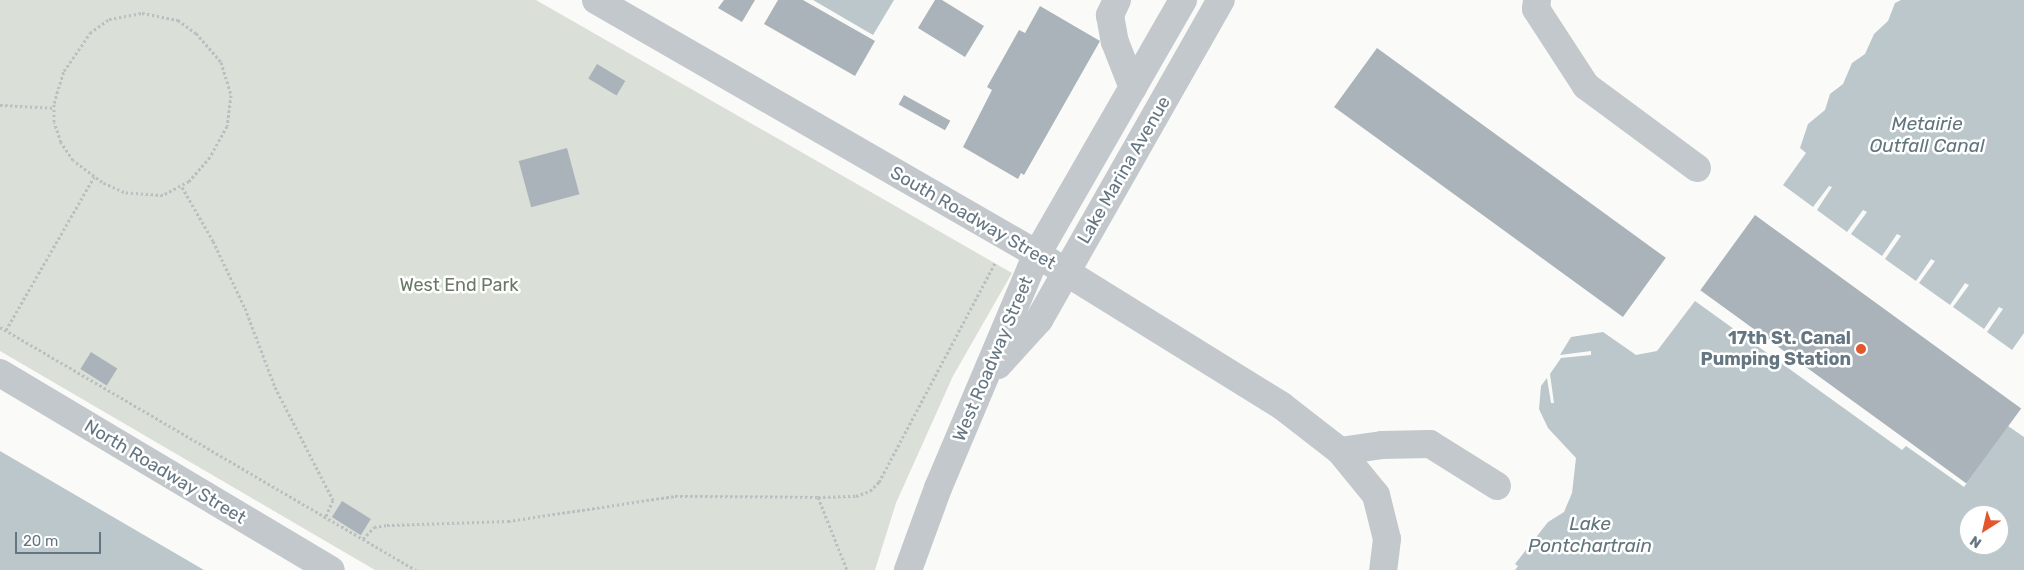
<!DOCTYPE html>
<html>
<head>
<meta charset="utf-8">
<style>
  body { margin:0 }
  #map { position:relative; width:2024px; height:570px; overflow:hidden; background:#fafaf8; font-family:Rubik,sans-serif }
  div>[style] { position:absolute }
  .green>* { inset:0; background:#dadfd7 }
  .water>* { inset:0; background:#bbc7cb }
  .building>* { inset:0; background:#aab3b9; transform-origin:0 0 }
  .path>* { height:3px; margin-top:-1.5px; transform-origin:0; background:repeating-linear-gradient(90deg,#bbbfc2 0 2.5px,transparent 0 5px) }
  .minor>* { height:28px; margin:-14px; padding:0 14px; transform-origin:14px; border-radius:14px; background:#c3c8cc }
  .dots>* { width:14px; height:14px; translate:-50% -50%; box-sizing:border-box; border:2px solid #fff; border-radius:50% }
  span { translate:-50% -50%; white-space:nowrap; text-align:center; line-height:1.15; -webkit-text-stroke:5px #fff; paint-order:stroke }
  .street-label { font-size:18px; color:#657683 }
  .park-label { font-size:18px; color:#687a64 }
  .poi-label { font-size:18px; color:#657683; font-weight:700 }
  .right { translate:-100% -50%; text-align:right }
  .water-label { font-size:19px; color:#60757c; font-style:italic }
  .north { position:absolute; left:1959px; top:505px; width:50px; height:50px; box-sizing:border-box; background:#fff; border:1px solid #c1c8cd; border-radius:50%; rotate:215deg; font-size:14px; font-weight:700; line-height:20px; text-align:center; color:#657683 }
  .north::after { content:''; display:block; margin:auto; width:18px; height:22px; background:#e4572e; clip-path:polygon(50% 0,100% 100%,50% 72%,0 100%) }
  .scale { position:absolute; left:15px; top:532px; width:86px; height:22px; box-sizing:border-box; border:2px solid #657683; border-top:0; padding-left:6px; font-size:15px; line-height:18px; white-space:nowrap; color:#657683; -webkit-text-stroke:4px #fff; paint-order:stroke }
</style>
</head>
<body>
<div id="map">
  <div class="green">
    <i style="clip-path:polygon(0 0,536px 0,1012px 273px,953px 376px,896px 503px,875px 570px,375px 570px,0 351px)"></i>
  </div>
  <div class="water">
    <i style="clip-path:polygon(813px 0,894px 0,873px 35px)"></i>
    <i style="clip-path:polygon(1901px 0,2024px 0,2024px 333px,2012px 350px,1987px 332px,2003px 309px,1999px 307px,1984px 329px,1953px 307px,1969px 285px,1965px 283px,1950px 305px,1919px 283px,1935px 261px,1931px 259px,1916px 281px,1885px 259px,1901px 236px,1897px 234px,1882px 256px,1851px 234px,1867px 212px,1863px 210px,1847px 232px,1817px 210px,1832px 187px,1829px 186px,1813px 207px,1783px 185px,1806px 153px,1800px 148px,1808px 124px,1825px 110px,1830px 94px,1843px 84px,1852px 63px,1865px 54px,1874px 34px,1888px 21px,1895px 3px)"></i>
    <i style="clip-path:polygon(evenodd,1695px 301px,1902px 450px,1906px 446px,1964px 487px,2008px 426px,2024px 437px,2024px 570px,1515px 570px,1518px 566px,1515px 564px,1548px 522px,1564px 512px,1572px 493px,1576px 458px,1548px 428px,1539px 409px,1541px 386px,1547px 378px,1551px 403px,1554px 403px,1550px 374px,1561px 358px,1591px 355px,1591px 351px,1560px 355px,1571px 337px,1603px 332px,1636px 355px,1657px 351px,1695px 301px,1969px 515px,1999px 515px,1999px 545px,1969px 545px,1969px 515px)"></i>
    <i style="clip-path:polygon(0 451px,204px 570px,0 570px)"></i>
  </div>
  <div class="building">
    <i style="clip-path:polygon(724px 0,755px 0,742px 22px,718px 8px)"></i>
    <i style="clip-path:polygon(778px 0,803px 0,875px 41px,855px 76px,764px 24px)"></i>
    <i style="clip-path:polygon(935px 0,942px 0,984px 26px,965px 57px,918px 28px)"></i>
    <i style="clip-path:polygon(1040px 6px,1100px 41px,1024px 175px,1021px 173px,1018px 179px,963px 147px,992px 90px,987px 87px,1019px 30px,1025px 33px)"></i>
    <i style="left:1377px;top:48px;width:357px;height:73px;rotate:36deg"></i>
    <i style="left:597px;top:64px;width:33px;height:17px;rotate:31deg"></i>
    <i style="left:904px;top:95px;width:53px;height:11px;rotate:29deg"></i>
    <i style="left:567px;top:148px;width:48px;height:50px;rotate:75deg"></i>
    <i style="left:1755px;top:215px;width:329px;height:93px;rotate:36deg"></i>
    <i style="left:91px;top:352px;width:31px;height:20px;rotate:32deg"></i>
    <i style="left:342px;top:501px;width:34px;height:19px;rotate:32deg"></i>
  </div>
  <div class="path">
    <i style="left:142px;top:13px;width:37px;rotate:11deg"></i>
    <i style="left:178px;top:20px;width:22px;rotate:36deg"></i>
    <i style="left:196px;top:33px;width:38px;rotate:49deg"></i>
    <i style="left:221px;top:62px;width:34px;rotate:73deg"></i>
    <i style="left:231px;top:95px;width:31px;rotate:97deg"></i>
    <i style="left:227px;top:126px;width:35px;rotate:119deg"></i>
    <i style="left:210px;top:157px;width:32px;rotate:131deg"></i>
    <i style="left:189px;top:181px;width:30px;rotate:152deg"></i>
    <i style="left:163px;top:195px;width:39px;rotate:-176deg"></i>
    <i style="left:124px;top:192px;width:24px;rotate:-156deg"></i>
    <i style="left:102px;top:182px;width:36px;rotate:-143deg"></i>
    <i style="left:73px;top:160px;width:22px;rotate:-124deg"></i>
    <i style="left:61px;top:142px;width:21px;rotate:-109deg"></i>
    <i style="left:54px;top:122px;width:19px;rotate:-90deg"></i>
    <i style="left:54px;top:103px;width:34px;rotate:-73deg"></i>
    <i style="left:64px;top:71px;width:46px;rotate:-55.6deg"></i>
    <i style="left:90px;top:33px;width:24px;rotate:-36deg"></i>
    <i style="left:109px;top:19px;width:34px;rotate:-10deg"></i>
    <i style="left:0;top:105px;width:54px;rotate:3.2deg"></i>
    <i style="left:182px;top:187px;width:62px;rotate:60.1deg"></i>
    <i style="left:213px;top:241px;width:74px;rotate:64.5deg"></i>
    <i style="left:245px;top:308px;width:85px;rotate:69.2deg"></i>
    <i style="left:275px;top:387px;width:127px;rotate:62.8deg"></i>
    <i style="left:333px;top:500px;width:20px;rotate:114deg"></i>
    <i style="left:0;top:327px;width:482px;rotate:30.3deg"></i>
    <i style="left:6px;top:330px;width:177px;rotate:-60.1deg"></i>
    <i style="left:818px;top:497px;width:79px;rotate:68.3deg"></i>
    <i style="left:363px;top:539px;width:16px;rotate:-47deg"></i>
    <i style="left:374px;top:527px;width:13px;rotate:-9deg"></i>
    <i style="left:387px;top:525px;width:121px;rotate:-1.9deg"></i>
    <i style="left:508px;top:521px;width:169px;rotate:-8.5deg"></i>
    <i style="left:675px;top:496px;width:143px;rotate:0.4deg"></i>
    <i style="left:818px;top:497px;width:38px;rotate:-2deg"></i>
    <i style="left:856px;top:496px;width:15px;rotate:-20deg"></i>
    <i style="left:870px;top:491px;width:13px;rotate:-45deg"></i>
    <i style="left:879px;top:482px;width:248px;rotate:-62.1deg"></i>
  </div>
  <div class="minor">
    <i style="left:596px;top:0;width:509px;rotate:29.94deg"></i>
    <i style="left:1037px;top:254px;width:288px;rotate:31.8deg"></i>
    <i style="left:1282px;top:406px;width:73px;rotate:37.8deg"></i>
    <i style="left:1340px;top:451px;width:57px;rotate:50.7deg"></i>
    <i style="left:1376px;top:495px;width:45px;rotate:76deg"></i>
    <i style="left:1387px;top:539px;width:31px;rotate:97deg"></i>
    <i style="left:1117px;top:0;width:17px;rotate:115deg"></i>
    <i style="left:1110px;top:15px;width:27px;rotate:80deg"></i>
    <i style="left:1115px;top:42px;width:49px;rotate:68.6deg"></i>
    <i style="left:1537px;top:0;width:9px;rotate:96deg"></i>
    <i style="left:1536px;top:9px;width:92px;rotate:57deg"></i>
    <i style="left:1586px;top:86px;width:138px;rotate:36.5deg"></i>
    <i style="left:998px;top:365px;width:61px;rotate:-47.7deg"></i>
    <i style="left:1039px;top:320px;width:368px;rotate:-60.4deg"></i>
    <i style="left:0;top:373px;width:385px;rotate:30.8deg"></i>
    <i style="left:1340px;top:451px;width:42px;rotate:-8.1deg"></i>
    <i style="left:1382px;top:445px;width:48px;rotate:-1.2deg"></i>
    <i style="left:1430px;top:444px;width:79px;rotate:32.1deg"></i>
    <i style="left:908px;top:570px;width:87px;rotate:-69.9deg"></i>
    <i style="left:938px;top:488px;width:254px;rotate:-67.1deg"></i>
    <i style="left:1037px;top:254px;width:293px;rotate:-60.1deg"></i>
  </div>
  <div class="dots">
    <i style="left:1861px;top:349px;background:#e4572e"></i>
  </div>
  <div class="street-label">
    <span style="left:1124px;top:170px;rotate:-60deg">Lake Marina Avenue</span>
    <span style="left:973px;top:218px;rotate:30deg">South Roadway Street</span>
    <span style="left:993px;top:359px;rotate:-67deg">West Roadway Street</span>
    <span style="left:165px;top:472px;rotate:31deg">North Roadway Street</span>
  </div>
  <div class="park-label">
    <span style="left:459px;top:285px">West End Park</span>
  </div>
  <div class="poi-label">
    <span class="right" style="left:1851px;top:349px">17th St. Canal<br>Pumping Station</span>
  </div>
  <div class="water-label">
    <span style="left:1927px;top:135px">Metairie<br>Outfall Canal</span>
    <span style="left:1590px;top:535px">Lake<br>Pontchartrain</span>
  </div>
  <div class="north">N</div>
  <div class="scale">20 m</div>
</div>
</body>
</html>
